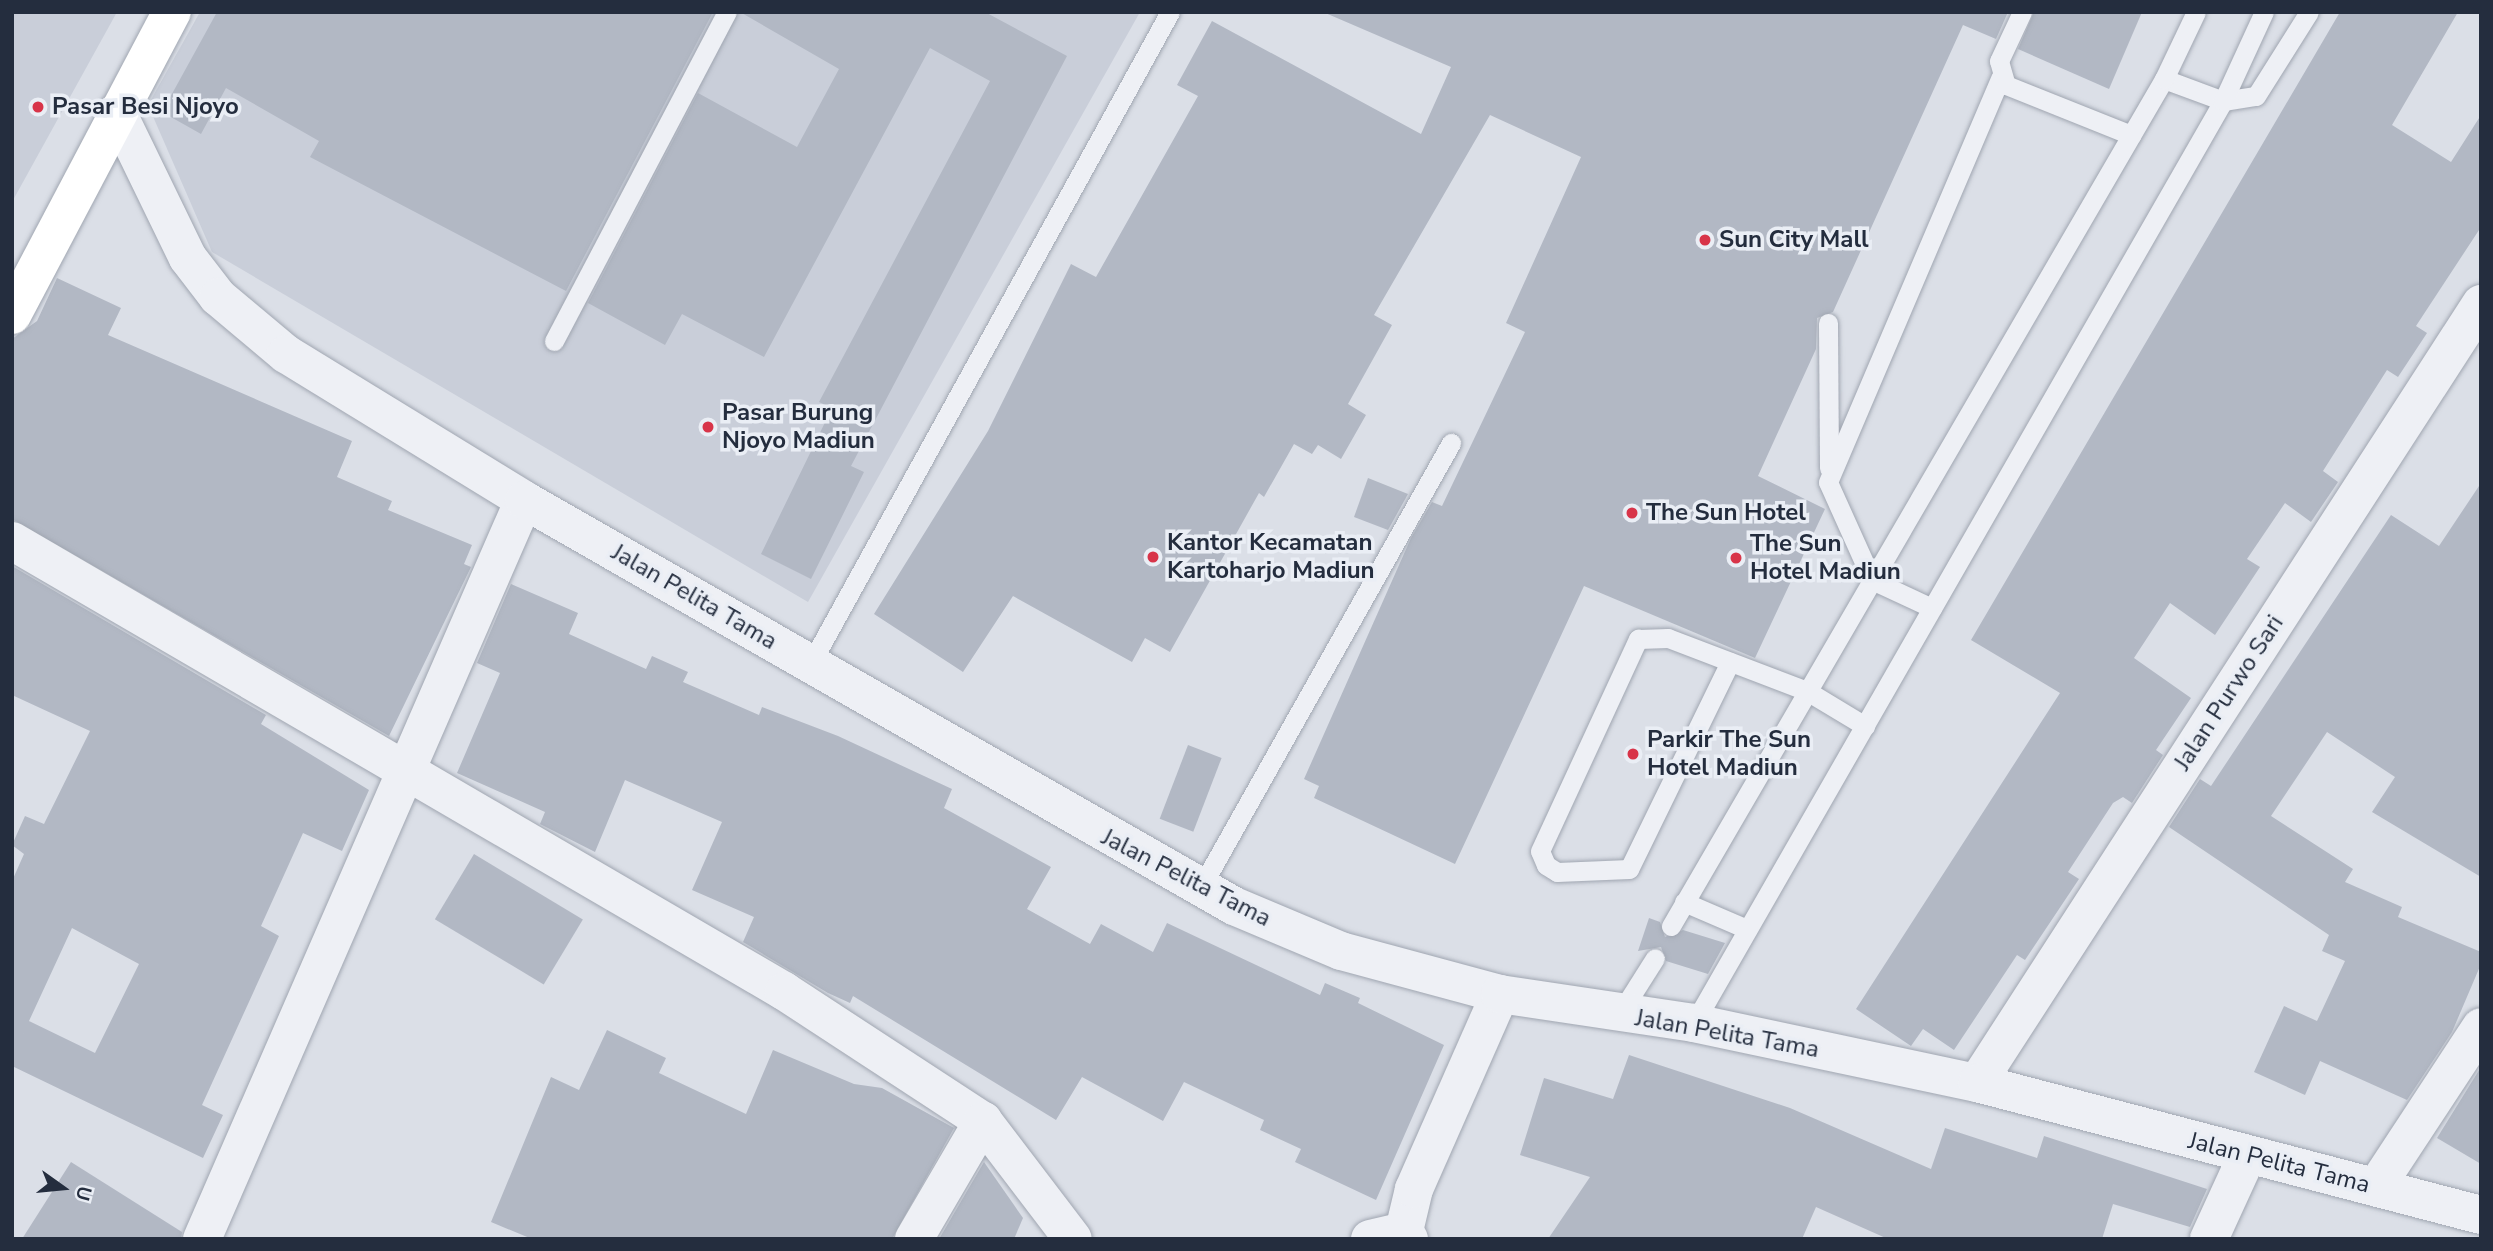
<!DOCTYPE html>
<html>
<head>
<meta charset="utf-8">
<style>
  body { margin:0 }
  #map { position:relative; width:2493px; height:1251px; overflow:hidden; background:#dbdfe7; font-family:"Nunito Sans",sans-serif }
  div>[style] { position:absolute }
  .built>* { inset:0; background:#c9ced9 }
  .building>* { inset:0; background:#b2b8c4; transform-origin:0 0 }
  .roads { filter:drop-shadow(0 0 2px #a0a6b1) drop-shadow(0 0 2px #a0a6b1) }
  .service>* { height:19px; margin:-9.5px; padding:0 9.5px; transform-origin:9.5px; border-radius:9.5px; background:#eef0f5 }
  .minor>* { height:38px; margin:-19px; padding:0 19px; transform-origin:19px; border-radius:19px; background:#eef0f5 }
  .tertiary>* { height:38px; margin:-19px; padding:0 19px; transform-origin:19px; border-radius:19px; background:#eef0f5 }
  .secondary>* { height:38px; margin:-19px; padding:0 19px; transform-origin:19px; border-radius:19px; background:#fff }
  .dots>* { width:19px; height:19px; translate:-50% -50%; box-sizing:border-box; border:4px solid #eaeef5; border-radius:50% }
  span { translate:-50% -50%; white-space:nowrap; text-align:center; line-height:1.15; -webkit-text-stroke:7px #eaeef5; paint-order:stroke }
  .poi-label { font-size:24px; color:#242d3e; font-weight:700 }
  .left { translate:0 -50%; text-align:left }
  .street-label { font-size:24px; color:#242d3e }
  .frame { position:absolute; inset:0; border:14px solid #242d3e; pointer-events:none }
  .north { position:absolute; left:28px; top:1153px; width:70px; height:70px; -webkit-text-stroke:5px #eaeef5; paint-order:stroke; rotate:105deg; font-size:19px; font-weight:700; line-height:28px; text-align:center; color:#242d3e }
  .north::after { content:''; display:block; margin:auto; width:24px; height:32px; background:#242d3e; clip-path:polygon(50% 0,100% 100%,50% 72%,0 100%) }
</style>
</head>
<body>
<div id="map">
  <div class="built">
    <i style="clip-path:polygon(12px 12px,117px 12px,12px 202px)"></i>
    <i style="clip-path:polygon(200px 12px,1140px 12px,808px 602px,212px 252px,148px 105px)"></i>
  </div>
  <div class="building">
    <i style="clip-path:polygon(217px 12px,713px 12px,566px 291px,310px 157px,319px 141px,226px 88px,201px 134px,162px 112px)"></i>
    <i style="clip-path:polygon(740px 12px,985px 12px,1067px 56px,851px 466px,864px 472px,811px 579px,761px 554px,832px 408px,819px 402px,990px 81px,930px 48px,764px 357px,682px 314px,665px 345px,588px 303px,698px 93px,797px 147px,839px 69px)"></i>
    <i style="clip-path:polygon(1323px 12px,2008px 12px,1996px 39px,1963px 25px,1833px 312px,1817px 318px,1816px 349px,1758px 476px,1825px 509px,1755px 658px,1584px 586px,1455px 864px,1314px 798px,1319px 786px,1304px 779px,1411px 538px,1432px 502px,1442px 506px,1525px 332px,1506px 323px,1581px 157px,1490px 115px,1374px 315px,1392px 325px,1348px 404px,1366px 415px,1341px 459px,1318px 445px,1312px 454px,1294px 444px,1264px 497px,1259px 493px,1170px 652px,1145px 638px,1132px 662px,1013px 596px,963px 672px,874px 614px,988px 431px,1071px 264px,1096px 277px,1198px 96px,1177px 85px,1212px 21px,1421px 134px,1451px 67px)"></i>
    <i style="clip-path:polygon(2034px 12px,2142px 12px,2109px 89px,2018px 49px)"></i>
    <i style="clip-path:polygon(2340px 12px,2458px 12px,2392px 125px,2451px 162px,2481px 115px,2481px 227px,2416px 326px,2427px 333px,2398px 377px,2387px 370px,2323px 471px,2338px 482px,2311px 522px,2285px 503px,2247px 559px,2260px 567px,2215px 635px,2170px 603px,2134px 658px,2191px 698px,2156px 750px,2163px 755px,2132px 803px,2123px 797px,2113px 803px,2068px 872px,2079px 879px,2025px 960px,2017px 955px,1954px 1050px,1923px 1029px,1911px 1046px,1856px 1009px,2060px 693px,1971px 640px)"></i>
    <i style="clip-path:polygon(57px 278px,121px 308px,108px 335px,352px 441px,337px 477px,392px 501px,388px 510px,472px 545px,464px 564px,471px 567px,389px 736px,12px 519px,12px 339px,37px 321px)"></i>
    <i style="clip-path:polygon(1368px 478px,1408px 494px,1388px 530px,1354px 517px)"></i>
    <i style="clip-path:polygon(2481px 483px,2481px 877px,2372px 812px,2395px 777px,2327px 732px,2271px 816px,2353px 869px,2345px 882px,2402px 907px,2398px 917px,2481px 952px,2481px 964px,2452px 1032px,2407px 1100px,2320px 1061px,2305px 1095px,2254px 1072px,2284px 1006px,2317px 1021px,2345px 961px,2322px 951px,2329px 935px,2169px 827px,2200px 779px,2211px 786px,2391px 515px,2439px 546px)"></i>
    <i style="clip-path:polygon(evenodd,12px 566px,266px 715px,261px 724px,369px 790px,342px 851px,303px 833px,261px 926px,279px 936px,202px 1105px,223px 1115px,203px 1158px,12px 1066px,12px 881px,24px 854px,12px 845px,25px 816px,44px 824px,90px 731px,12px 695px,12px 566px,72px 928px,139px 964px,95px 1053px,29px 1021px,23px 1034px,72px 928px)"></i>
    <i style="clip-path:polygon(511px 584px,578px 613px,569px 634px,646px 669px,652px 656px,688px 672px,683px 682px,759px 715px,762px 707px,838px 736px,952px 789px,944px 808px,1051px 867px,1027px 909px,1090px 944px,1101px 924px,1153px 952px,1167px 923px,1320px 995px,1325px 983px,1360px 998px,1358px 1003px,1444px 1045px,1376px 1200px,1295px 1162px,1301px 1149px,1260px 1130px,1264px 1120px,1184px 1082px,1163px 1121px,1082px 1077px,1056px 1120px,853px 996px,850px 1003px,828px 993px,743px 942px,754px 917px,692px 890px,722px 822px,625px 780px,595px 852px,540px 824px,545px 812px,457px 773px,500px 673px,477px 663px)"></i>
    <i style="left:1188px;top:745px;width:36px;height:79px;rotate:21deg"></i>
    <i style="left:474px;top:854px;width:127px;height:76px;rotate:31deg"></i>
    <i style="clip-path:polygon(1649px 918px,1660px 922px,1665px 937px,1683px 930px,1725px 943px,1708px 974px,1666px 961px,1661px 947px,1638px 951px)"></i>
    <i style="clip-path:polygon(607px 1030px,666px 1058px,659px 1073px,746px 1114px,773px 1050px,854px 1084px,882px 1088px,954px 1128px,892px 1239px,532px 1239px,491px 1222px,551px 1077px,579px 1090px)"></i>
    <i style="clip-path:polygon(1629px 1055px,1790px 1108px,1931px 1169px,1945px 1128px,2037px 1158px,2044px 1136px,2207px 1189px,2190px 1227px,2113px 1204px,2102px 1239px,1888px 1239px,1816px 1207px,1802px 1239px,1548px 1239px,1590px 1177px,1520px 1155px,1544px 1078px,1613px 1099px)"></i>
    <i style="clip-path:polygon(2481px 1067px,2481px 1164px,2437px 1138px)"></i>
    <i style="clip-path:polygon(71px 1162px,182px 1232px,181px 1239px,22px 1239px)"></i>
    <i style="clip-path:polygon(984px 1162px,1023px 1218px,1014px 1239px,939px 1239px)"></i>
  </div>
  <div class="roads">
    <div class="service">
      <i style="left:2022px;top:12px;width:54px;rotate:115.1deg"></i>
      <i style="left:1999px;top:61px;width:25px;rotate:74deg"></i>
      <i style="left:2006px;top:85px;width:135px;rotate:21.8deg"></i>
      <i style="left:2164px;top:79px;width:63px;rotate:20.4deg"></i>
      <i style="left:2223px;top:101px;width:33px;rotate:-9deg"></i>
      <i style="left:2256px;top:96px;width:99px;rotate:-57.8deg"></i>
      <i style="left:1828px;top:323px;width:145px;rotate:89.6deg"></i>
      <i style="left:554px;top:341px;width:372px;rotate:-62.3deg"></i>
      <i style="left:1932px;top:608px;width:66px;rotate:-155deg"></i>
      <i style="left:1872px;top:580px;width:107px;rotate:-114.2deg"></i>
      <i style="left:1828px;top:482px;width:440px;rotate:-66.9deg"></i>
      <i style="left:1730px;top:662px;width:230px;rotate:116deg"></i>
      <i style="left:1629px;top:869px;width:72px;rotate:177.6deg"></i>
      <i style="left:1557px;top:872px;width:13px;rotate:-148deg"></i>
      <i style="left:1546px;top:865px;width:15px;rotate:-113deg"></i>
      <i style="left:1540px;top:851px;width:234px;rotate:-65.2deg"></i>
      <i style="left:1638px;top:639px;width:30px;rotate:-2deg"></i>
      <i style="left:1668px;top:638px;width:149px;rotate:20.9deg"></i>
      <i style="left:1807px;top:691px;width:68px;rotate:31.1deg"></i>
      <i style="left:811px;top:663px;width:743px;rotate:-61.13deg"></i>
      <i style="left:1200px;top:889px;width:512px;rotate:-60.63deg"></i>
      <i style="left:1684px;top:902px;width:69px;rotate:23.2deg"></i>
      <i style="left:1671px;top:926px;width:980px;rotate:-59.8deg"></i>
      <i style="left:2164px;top:79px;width:74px;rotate:-64.5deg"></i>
      <i style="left:1619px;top:1015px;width:67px;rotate:-57.7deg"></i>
      <i style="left:1694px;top:1023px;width:1063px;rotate:-60.15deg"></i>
      <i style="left:2223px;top:101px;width:98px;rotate:-65.3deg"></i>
    </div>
    <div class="minor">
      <i style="left:12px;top:541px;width:894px;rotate:30.24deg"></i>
      <i style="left:784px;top:991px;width:238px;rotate:33.2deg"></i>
      <i style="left:983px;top:1121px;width:148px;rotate:52.7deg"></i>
      <i style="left:1977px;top:1083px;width:928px;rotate:-57.1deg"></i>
      <i style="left:2376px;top:1187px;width:191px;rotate:-56.7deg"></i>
      <i style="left:202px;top:1239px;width:806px;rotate:-66.46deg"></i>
      <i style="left:914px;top:1239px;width:137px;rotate:-59.7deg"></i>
      <i style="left:1370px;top:1239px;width:35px;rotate:-13deg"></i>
      <i style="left:1409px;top:1239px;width:9px;rotate:-122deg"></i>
      <i style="left:1404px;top:1231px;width:43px;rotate:-76.6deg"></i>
      <i style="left:1414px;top:1189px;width:213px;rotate:-66.2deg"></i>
      <i style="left:2209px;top:1239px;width:91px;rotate:-65.4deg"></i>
    </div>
    <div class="tertiary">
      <i style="left:117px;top:112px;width:162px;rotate:64.1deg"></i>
      <i style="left:188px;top:258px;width:49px;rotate:52.4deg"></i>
      <i style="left:218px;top:297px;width:89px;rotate:40deg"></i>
      <i style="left:286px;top:354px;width:279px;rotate:31.5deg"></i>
      <i style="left:524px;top:500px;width:818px;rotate:29.76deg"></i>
      <i style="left:1234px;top:906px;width:116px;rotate:22.8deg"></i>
      <i style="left:1341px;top:951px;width:165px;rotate:15.1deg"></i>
      <i style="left:1500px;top:994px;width:196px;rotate:8.5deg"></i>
      <i style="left:1694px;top:1023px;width:289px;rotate:12deg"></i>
      <i style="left:1977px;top:1083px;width:521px;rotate:14.68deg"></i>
    </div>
    <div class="secondary">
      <i style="left:12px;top:315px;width:343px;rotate:-62.2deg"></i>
    </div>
  </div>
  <div class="dots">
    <i style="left:38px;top:107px;background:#d83449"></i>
    <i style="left:1705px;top:240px;background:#d83449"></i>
    <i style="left:708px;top:427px;background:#d83449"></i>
    <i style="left:1632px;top:513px;background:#d83449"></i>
    <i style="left:1153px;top:557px;background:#d83449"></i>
    <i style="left:1736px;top:558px;background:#d83449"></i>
    <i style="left:1633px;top:754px;background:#d83449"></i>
  </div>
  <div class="poi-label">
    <span class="left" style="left:52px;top:107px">Pasar Besi Njoyo</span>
    <span class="left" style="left:1719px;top:240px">Sun City Mall</span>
    <span class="left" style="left:722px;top:427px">Pasar Burung<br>Njoyo Madiun</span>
    <span class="left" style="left:1646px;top:513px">The Sun Hotel</span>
    <span class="left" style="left:1167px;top:557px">Kantor Kecamatan<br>Kartoharjo Madiun</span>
    <span class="left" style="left:1750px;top:558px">The Sun<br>Hotel Madiun</span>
    <span class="left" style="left:1647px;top:754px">Parkir The Sun<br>Hotel Madiun</span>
  </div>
  <div class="street-label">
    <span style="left:694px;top:597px;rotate:30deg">Jalan Pelita Tama</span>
    <span style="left:2229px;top:693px;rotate:-57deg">Jalan Purwo Sari</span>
    <span style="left:1186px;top:878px;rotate:27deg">Jalan Pelita Tama</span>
    <span style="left:1727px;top:1034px;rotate:10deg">Jalan Pelita Tama</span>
    <span style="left:2279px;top:1163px;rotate:14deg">Jalan Pelita Tama</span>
  </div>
  <div class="frame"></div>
  <div class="north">U</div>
</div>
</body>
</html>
